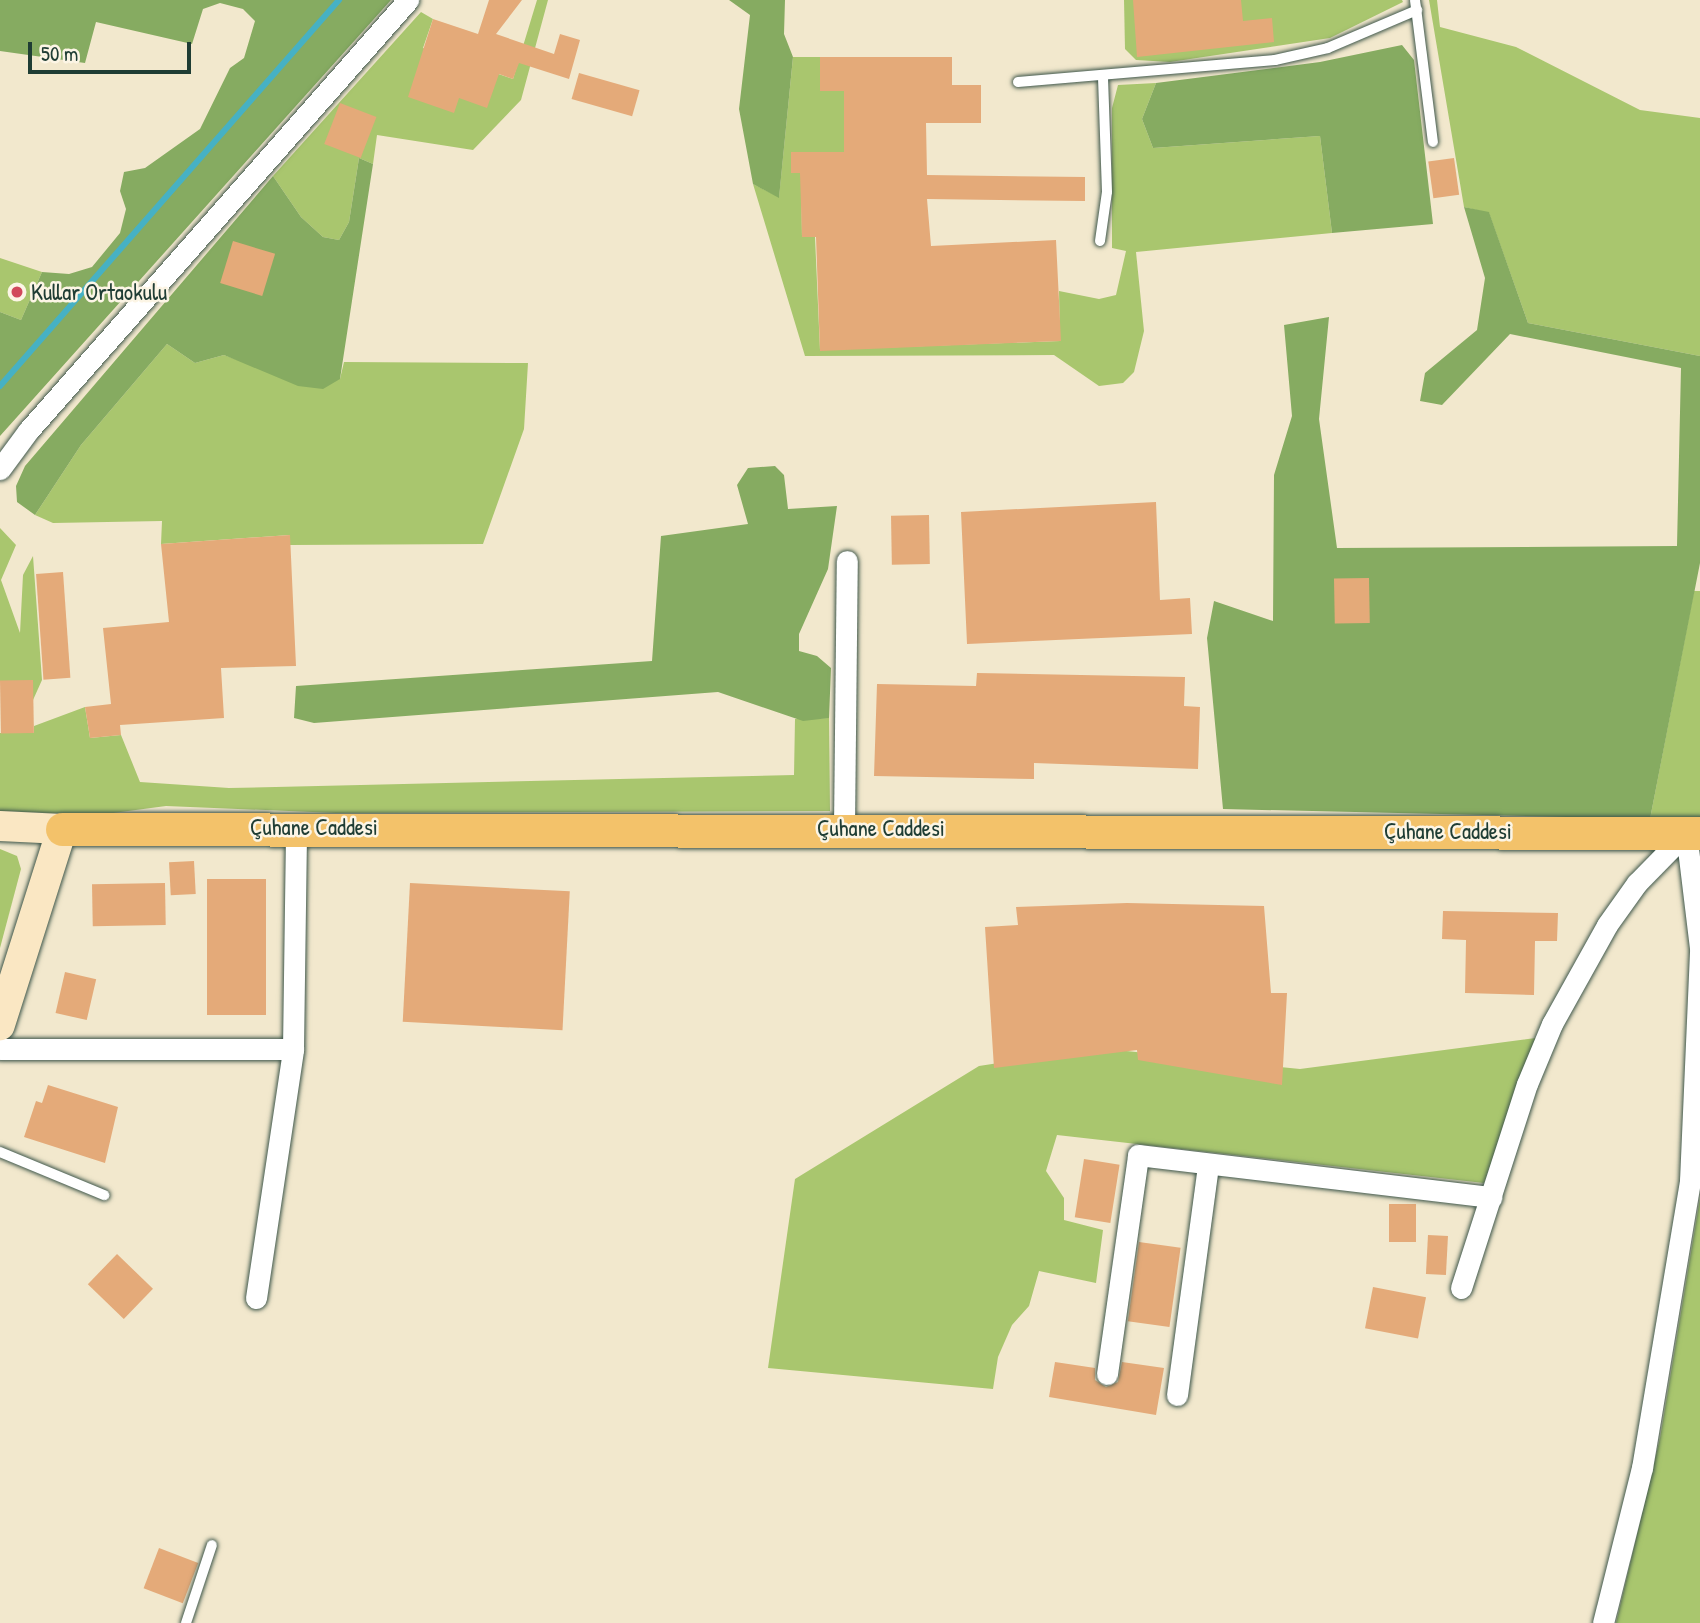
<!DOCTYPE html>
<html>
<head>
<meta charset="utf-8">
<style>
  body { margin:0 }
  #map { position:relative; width:1700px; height:1623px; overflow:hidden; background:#f2e8cd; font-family:"Patrick Hand",sans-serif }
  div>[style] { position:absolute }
  .green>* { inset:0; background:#a9c66e }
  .forest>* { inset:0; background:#86ab61 }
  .stream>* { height:6px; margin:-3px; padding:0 3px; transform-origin:3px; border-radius:3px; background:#46b1c4 }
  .building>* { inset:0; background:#e4aa79; transform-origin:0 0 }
  .roads { filter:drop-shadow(0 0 2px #3f574b) drop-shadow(0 0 2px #3f574b) }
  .lane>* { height:10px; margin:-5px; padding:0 5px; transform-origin:5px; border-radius:5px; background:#fff }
  .street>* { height:21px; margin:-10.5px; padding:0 10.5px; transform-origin:10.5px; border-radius:10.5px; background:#fff }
  .secondary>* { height:30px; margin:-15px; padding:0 15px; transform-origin:15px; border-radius:15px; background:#fae7c3 }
  .primary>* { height:33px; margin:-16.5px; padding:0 16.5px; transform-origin:16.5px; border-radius:16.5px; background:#f3c26a }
  .dots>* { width:19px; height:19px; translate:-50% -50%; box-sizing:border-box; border:4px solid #fcf5e5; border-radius:50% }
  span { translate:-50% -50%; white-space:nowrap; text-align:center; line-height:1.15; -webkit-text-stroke:5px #fcf5e5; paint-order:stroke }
  .poi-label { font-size:23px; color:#1f3d34 }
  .left { translate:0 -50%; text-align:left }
  .street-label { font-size:23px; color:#1f3d34 }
  .scale { position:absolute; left:28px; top:42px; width:163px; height:32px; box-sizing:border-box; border:4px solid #1f3d34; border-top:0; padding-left:9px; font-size:21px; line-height:24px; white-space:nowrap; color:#1f3d34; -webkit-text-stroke:5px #fcf5e5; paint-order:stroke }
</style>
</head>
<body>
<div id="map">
  <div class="green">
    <i style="clip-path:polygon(537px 0,548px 0,521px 100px,473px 150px,377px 135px,373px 164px,359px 158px,349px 222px,339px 240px,323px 237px,301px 217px,273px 176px,421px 12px,433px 19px,423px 48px,513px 79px)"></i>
    <i style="clip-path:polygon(1124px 0,1402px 0,1403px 2px,1330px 38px,1170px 62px,1136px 60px,1125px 49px)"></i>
    <i style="clip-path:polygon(1429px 0,1437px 0,1440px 27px,1516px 47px,1640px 110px,1700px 118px,1700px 356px,1528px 323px,1489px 213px,1464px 207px)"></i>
    <i style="clip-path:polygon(793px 57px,820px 57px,820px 91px,844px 91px,844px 124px,926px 151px,791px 153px,791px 173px,801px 173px,802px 237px,815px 237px,820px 350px,1060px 341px,1059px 291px,1099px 299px,1116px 295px,1126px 251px,1112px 248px,1112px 108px,1118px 85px,1156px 83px,1142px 119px,1153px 148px,1320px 136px,1332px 233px,1136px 252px,1144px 331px,1134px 372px,1123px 383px,1099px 386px,1054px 355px,805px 356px,753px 184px,779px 197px)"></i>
    <i style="clip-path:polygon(0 258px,42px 272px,21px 320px,0 312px)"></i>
    <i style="clip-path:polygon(167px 344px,195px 363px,224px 355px,257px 367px,340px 379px,344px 362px,528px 363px,524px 429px,483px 544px,290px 545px,290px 535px,161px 544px,162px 521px,53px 523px,35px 515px,81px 445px)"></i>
    <i style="clip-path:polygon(0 528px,16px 545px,1px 580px,20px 633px,23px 575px,33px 556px,42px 680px,33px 700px,21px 681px,0 682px)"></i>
    <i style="clip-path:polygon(1694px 591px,1700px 591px,1700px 820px,1650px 819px)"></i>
    <i style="clip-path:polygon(85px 707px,90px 738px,121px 735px,140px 782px,229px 788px,794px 775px,795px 719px,829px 718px,830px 811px,336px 813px,166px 806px,98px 815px,0 811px,0 733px,34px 733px,34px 726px)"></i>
    <i style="clip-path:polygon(0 849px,17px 856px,21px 869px,0 948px)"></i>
    <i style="clip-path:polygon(1536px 1038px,1484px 1183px,1057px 1135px,1046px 1171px,1064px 1198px,1064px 1220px,1103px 1230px,1096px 1283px,1039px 1271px,1029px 1306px,1012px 1325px,998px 1357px,993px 1389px,768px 1368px,795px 1179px,979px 1066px,1097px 1048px,1300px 1069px)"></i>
    <i style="clip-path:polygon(1700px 1198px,1700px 1623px,1616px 1623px,1660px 1438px)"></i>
  </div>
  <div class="forest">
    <i style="clip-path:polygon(0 0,391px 0,0 436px,0 312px,21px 320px,42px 272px,69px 274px,92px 267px,120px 233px,126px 209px,120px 191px,124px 172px,145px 168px,200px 129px,230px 68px,244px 58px,255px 21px,243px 9px,220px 3px,203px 9px,192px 44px,96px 22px,85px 63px,0 51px)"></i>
    <i style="clip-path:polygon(729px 0,785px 0,784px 34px,793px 57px,779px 198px,753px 184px,739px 109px,750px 15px)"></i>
    <i style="clip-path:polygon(1402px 45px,1414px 60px,1433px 224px,1332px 233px,1320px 136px,1153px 148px,1142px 119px,1156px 83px,1320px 62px)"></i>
    <i style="clip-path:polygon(359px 158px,373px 164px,340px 379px,323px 389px,298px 386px,224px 355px,195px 363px,167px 344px,81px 445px,35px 515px,17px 502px,16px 486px,25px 466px,273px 176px,301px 217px,323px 237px,339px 240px,349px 222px)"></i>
    <i style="clip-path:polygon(1464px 207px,1489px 212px,1528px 323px,1700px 356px,1700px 563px,1650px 819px,1223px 809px,1207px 638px,1214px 601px,1273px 621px,1274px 475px,1292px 416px,1284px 325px,1329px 317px,1319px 419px,1337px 548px,1677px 546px,1681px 368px,1510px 334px,1442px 405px,1420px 401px,1425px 373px,1477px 330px,1485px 278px)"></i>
    <i style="clip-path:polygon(775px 466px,784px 475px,788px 509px,837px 506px,828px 569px,799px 634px,799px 651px,817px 656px,831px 668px,829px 718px,803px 721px,718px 692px,314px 723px,294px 718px,296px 686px,652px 661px,661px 536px,748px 524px,737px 485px,748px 468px)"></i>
  </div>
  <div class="stream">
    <i style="left:0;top:386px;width:514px;rotate:-48.71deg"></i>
  </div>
  <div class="building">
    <i style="clip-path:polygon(489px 0,522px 0,496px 34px,554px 54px,560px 34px,580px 40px,569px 79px,519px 63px,513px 79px,499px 74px,487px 108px,459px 98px,454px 113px,408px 97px,433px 19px,478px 34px)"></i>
    <i style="clip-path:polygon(1133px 0,1241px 0,1243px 21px,1272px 18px,1274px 42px,1137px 57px)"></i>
    <i style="clip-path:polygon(820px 57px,952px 57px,952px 85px,981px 85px,981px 123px,926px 123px,927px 175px,1085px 177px,1085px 201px,927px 199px,931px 246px,1056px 240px,1061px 341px,820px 351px,816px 237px,802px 237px,800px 173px,791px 173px,791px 152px,844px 152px,844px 91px,820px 91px)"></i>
    <i style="left:579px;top:73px;width:63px;height:27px;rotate:16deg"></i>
    <i style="left:340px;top:103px;width:39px;height:44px;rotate:21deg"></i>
    <i style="left:1454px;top:158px;width:37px;height:26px;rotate:82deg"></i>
    <i style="left:233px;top:241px;width:44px;height:44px;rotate:17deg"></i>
    <i style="clip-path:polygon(1156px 502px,1160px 600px,1190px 598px,1192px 634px,967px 644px,961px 512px)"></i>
    <i style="left:929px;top:515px;width:49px;height:38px;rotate:89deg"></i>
    <i style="clip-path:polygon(290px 535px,296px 666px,221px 668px,224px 718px,120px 725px,121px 735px,90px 738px,85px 707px,111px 704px,103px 628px,169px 622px,161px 544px)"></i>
    <i style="left:63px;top:572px;width:106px;height:27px;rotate:86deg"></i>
    <i style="left:1369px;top:578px;width:45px;height:35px;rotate:89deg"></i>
    <i style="clip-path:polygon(977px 673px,1185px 677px,1184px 706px,1200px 707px,1198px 769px,1034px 763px,1034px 779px,874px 776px,877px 684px,976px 686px)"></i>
    <i style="left:33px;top:680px;width:53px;height:33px;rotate:89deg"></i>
    <i style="left:194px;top:861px;width:33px;height:25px;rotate:87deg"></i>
    <i style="left:207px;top:879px;width:59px;height:136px"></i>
    <i style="left:165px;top:883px;width:42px;height:73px;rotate:89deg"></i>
    <i style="left:410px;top:883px;width:160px;height:139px;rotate:3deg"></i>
    <i style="clip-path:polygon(1127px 903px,1264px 906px,1271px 993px,1287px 993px,1282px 1085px,1138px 1060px,1137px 1050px,994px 1068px,985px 927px,1018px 925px,1016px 907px)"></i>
    <i style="clip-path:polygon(1443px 911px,1558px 913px,1557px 941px,1535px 941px,1534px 995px,1465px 993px,1466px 940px,1442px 939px)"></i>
    <i style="left:65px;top:972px;width:32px;height:42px;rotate:13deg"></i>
    <i style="clip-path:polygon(48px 1085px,118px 1107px,105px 1163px,24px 1137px,36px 1101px,42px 1103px)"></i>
    <i style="left:1084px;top:1159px;width:36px;height:59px;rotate:9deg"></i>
    <i style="left:1389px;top:1204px;width:27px;height:38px"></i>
    <i style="left:1428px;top:1235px;width:20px;height:39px;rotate:3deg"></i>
    <i style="left:1139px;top:1242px;width:42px;height:80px;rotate:8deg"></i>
    <i style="left:117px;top:1254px;width:50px;height:42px;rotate:44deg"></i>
    <i style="left:1373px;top:1287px;width:54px;height:42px;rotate:11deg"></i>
    <i style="clip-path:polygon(1055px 1362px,1095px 1368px,1095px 1380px,1106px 1387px,1118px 1382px,1122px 1362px,1164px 1368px,1156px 1415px,1049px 1397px)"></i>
    <i style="left:159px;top:1548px;width:42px;height:43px;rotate:21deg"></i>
  </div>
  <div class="roads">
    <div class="lane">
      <i style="left:1415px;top:0;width:143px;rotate:82.8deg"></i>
      <i style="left:1018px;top:82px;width:258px;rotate:-4.9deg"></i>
      <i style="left:1275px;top:60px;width:54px;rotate:-12.8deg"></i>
      <i style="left:1328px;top:48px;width:97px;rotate:-23.1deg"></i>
      <i style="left:1100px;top:241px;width:49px;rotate:-81.9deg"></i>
      <i style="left:1107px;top:192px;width:115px;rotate:-92deg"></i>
      <i style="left:0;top:1152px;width:113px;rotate:22.5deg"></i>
      <i style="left:186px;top:1623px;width:82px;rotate:-71.6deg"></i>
    </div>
    <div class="street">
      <i style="left:0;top:469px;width:47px;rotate:-53.6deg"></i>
      <i style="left:28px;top:431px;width:575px;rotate:-48.6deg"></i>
      <i style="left:844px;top:828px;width:267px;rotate:-89.4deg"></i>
      <i style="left:0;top:1049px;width:293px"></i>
      <i style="left:1461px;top:1288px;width:214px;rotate:-72.1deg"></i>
      <i style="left:1527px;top:1084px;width:65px;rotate:-67.4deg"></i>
      <i style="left:1552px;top:1024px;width:113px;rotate:-60.9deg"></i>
      <i style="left:1607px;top:925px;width:52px;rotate:-54.5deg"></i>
      <i style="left:1637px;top:883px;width:70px;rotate:-45.6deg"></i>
      <i style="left:256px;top:1298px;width:252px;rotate:-81.5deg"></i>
      <i style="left:293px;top:1049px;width:223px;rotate:-89.2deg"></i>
      <i style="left:1107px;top:1374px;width:221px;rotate:-81.9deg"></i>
      <i style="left:1138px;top:1155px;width:356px;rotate:6.8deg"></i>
      <i style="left:1177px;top:1395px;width:232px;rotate:-82.3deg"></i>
      <i style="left:1603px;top:1623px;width:160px;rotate:-75.9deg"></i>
      <i style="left:1642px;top:1468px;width:291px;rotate:-80.5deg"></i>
      <i style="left:1690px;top:1181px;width:233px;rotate:-87.5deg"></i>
      <i style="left:1700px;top:948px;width:116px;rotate:-96.9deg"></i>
    </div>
    <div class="secondary">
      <i style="left:0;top:826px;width:62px;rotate:2.8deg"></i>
      <i style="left:62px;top:829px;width:206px;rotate:107.6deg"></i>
    </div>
    <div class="primary">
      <i style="left:62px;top:829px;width:1638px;rotate:0.14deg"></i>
    </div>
  </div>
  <div class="dots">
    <i style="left:17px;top:292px;background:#d1495b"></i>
  </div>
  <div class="poi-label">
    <span class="left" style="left:31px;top:292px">Kullar Ortaokulu</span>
  </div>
  <div class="street-label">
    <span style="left:314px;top:827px">Çuhane Caddesi</span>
    <span style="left:881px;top:828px">Çuhane Caddesi</span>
    <span style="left:1448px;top:831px">Çuhane Caddesi</span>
  </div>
  <div class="scale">50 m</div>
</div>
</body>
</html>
